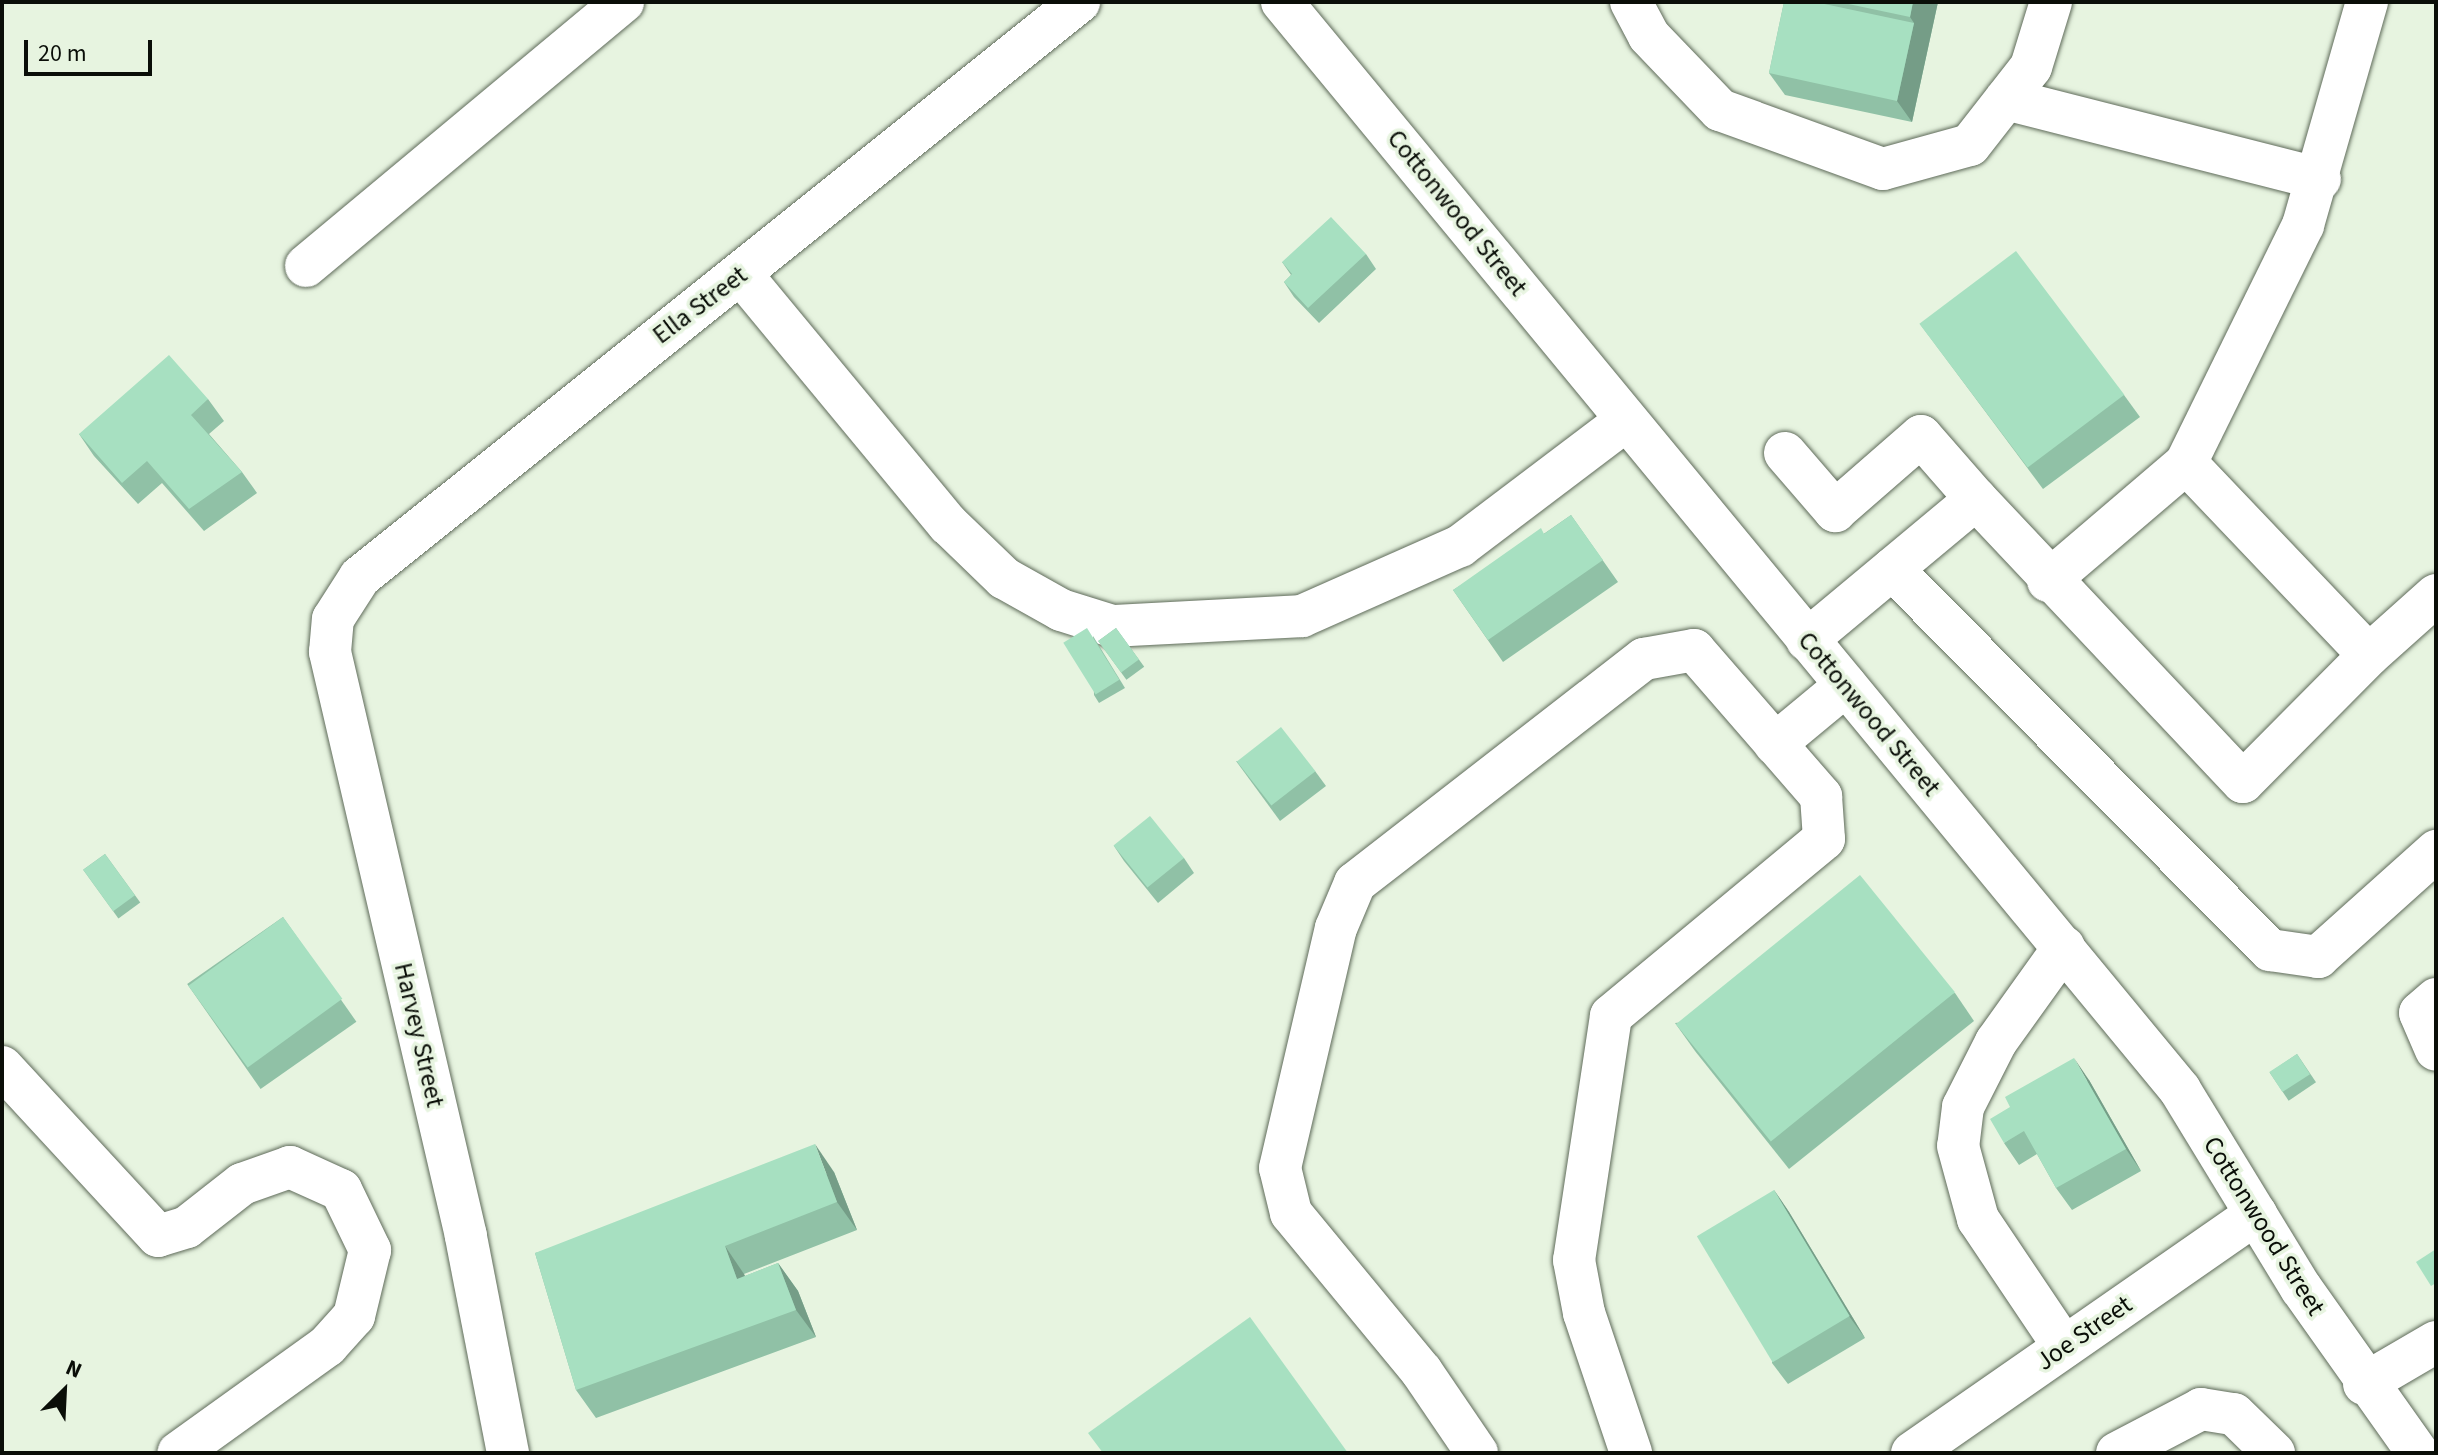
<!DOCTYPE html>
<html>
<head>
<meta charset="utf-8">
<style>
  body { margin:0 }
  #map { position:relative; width:2438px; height:1455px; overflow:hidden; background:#e7f4e0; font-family:"Source Sans 3",sans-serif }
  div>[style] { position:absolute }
  .roads { filter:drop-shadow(0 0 2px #5f6b5a) drop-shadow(0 0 2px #5f6b5a) }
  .minor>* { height:42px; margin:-21px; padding:0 21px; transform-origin:21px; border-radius:21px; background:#fff }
  .wall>* { inset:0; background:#90c1a6; transform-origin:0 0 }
  .shaded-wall>* { inset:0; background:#759d87 }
  .building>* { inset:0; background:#a7e0c1; transform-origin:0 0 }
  span { translate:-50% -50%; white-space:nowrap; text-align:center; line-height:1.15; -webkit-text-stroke:7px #e7f4e0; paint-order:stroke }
  .street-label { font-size:26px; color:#0a0e08 }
  .frame { position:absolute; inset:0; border:4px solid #0a0e08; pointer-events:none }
  .north { position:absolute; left:24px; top:1351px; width:80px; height:80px; -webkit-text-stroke:6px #e7f4e0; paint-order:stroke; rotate:24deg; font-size:22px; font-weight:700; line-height:32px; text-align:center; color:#0a0e08 }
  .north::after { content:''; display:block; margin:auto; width:28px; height:36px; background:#0a0e08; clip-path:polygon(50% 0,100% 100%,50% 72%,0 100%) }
  .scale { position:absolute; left:24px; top:40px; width:128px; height:36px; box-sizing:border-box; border:4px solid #0a0e08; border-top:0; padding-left:10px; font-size:24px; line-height:28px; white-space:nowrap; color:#0a0e08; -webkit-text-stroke:6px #e7f4e0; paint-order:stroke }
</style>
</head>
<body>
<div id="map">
  <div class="roads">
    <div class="minor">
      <i style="left:1282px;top:2px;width:1411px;rotate:50.46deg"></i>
      <i style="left:2180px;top:1090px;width:232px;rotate:58.6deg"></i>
      <i style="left:2301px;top:1288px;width:202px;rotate:54.7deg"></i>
      <i style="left:1631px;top:2px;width:38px;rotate:62deg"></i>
      <i style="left:1649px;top:36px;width:103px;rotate:46.2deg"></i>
      <i style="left:1720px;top:110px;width:173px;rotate:19.9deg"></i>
      <i style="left:1883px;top:169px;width:90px;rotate:-15.4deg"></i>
      <i style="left:1970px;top:145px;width:99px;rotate:-52deg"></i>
      <i style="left:2031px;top:67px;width:68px;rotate:-72.9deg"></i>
      <i style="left:2006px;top:99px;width:324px;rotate:14.3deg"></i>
      <i style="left:306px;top:266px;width:413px;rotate:-39.8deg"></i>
      <i style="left:741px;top:274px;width:325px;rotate:50.4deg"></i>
      <i style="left:948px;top:524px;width:78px;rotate:44deg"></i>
      <i style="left:1004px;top:578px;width:65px;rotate:29.3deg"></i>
      <i style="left:1061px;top:610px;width:53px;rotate:17.4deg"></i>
      <i style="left:1112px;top:626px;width:190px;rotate:-3deg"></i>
      <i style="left:1302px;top:616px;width:173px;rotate:-23.9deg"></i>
      <i style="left:1460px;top:546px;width:207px;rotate:-37.1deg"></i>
      <i style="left:1785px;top:453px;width:77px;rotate:49.2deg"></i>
      <i style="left:1835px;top:511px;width:114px;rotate:-41.1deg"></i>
      <i style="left:1921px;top:436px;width:84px;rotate:48.9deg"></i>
      <i style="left:2186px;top:463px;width:265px;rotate:46.4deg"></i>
      <i style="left:2369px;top:655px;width:90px;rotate:-41.8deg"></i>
      <i style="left:1892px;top:569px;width:537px;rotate:45.23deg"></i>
      <i style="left:2270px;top:950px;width:49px;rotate:8.3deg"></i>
      <i style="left:2318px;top:957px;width:159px;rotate:-41.9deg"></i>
      <i style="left:2048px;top:581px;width:182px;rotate:-40.5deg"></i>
      <i style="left:2186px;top:463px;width:265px;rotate:-63.8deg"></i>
      <i style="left:2303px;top:225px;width:232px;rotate:-74deg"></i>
      <i style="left:1807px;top:640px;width:220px;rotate:-39.8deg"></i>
      <i style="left:1976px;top:499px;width:389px;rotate:46.7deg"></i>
      <i style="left:2243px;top:782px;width:179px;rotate:-45.2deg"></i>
      <i style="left:1775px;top:744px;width:92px;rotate:-39.7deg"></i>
      <i style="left:2064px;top:947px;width:117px;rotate:125.6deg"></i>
      <i style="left:1996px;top:1042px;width:73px;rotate:116.9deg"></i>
      <i style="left:1963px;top:1107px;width:39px;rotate:97deg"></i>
      <i style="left:1958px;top:1146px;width:76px;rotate:74.7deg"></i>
      <i style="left:1978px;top:1219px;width:154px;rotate:56.1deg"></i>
      <i style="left:2436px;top:999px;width:21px;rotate:139deg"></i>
      <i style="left:2420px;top:1013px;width:40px;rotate:66.6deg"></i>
      <i style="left:2px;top:1067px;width:230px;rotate:47.3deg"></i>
      <i style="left:158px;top:1236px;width:30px;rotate:-17deg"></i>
      <i style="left:187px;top:1227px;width:70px;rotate:-38deg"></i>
      <i style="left:242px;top:1184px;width:51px;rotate:-19.5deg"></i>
      <i style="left:290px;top:1167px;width:56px;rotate:24.3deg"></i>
      <i style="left:341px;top:1190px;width:67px;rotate:64.2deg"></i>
      <i style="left:370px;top:1250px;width:68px;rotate:103.6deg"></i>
      <i style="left:354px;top:1316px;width:40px;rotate:132deg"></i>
      <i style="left:327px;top:1346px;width:183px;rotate:144.3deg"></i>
      <i style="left:2364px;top:1384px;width:83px;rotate:-30.3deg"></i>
      <i style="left:508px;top:1453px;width:221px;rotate:-101deg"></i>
      <i style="left:466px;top:1236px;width:600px;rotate:-103.11deg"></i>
      <i style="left:330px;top:652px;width:33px;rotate:-85deg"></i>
      <i style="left:333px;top:619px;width:50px;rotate:-57.3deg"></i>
      <i style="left:360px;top:577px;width:921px;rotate:-38.65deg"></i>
      <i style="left:1477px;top:1453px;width:98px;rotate:-124.2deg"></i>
      <i style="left:1422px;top:1372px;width:206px;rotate:-129.5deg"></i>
      <i style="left:1291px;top:1213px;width:46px;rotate:-103.7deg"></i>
      <i style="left:1280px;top:1168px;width:246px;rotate:-76.9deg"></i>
      <i style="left:1336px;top:928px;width:49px;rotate:-67.1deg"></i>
      <i style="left:1355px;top:883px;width:366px;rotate:-37.8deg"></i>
      <i style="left:1644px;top:659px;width:51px;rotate:-10.2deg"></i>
      <i style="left:1694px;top:650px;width:194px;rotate:49deg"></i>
      <i style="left:1821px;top:796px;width:43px;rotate:86deg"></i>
      <i style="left:1824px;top:839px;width:277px;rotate:140.3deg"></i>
      <i style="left:1611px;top:1016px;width:247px;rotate:98.6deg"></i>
      <i style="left:1574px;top:1260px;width:54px;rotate:79.3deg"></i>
      <i style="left:1584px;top:1313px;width:148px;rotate:71.4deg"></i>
      <i style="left:1912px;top:1453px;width:419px;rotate:-34.8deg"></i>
      <i style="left:2117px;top:1453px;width:95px;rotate:-27.6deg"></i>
      <i style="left:2201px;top:1409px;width:33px;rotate:9deg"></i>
      <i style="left:2234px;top:1414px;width:56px;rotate:44.3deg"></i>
    </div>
  </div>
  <div class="wall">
    <i style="clip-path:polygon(1784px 2px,1938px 2px,1912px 122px,1785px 95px,1769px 73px)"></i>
    <i style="clip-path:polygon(1366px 254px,1376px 269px,1319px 323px,1294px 297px,1284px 282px,1291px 275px,1282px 262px)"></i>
    <i style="clip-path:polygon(1920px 324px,2124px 395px,2140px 417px,2043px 489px)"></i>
    <i style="clip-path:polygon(208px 399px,224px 421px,209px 434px,242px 472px,257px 493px,204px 531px,162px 483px,138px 504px,94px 456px,79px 434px)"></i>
    <i style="clip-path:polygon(1571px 515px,1618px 582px,1503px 662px,1453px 590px,1545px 533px)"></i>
    <i style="left:1116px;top:628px;width:48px;height:22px;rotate:54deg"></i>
    <i style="clip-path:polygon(1093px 636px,1125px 688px,1099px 703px,1094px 695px)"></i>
    <i style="clip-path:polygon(1236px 761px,1315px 771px,1326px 786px,1280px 821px)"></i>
    <i style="clip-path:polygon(1114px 846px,1184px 858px,1194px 873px,1158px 903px,1124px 861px)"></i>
    <i style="left:105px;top:854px;width:60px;height:27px;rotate:54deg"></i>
    <i style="left:283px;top:917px;width:128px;height:117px;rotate:55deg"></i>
    <i style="clip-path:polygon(1955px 993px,1974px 1021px,1789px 1169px,1695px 1051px,1675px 1023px)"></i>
    <i style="left:2297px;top:1054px;width:34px;height:33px;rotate:56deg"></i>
    <i style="clip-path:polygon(2089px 1080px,2141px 1171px,2072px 1210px,2056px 1188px,2037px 1154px,2019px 1165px,2004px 1143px)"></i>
    <i style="clip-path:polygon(834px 1172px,857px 1230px,744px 1274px,745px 1276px,778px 1263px,798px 1291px,816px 1337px,596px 1418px,576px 1390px,535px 1253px)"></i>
    <i style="clip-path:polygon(1774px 1190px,1789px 1212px,1865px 1338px,1788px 1384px,1772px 1363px)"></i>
  </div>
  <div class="shaded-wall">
    <i style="clip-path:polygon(1913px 2px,1938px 2px,1912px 122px,1897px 101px,1914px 23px,1910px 17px)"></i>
    <i style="clip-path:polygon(2074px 1058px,2089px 1080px,2141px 1171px,2126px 1149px)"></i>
    <i style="clip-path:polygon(815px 1144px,834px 1172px,857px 1230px,837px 1202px)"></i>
    <i style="clip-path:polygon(1774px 1190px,1789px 1212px,1865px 1338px,1849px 1316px)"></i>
    <i style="clip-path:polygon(725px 1246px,744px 1274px,757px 1307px,737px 1279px)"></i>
    <i style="clip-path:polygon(778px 1263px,798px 1291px,816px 1337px,796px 1310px)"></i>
  </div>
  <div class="building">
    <i style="clip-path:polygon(1784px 2px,1815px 2px,1914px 23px,1897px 101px,1769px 73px)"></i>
    <i style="clip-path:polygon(1839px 2px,1913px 2px,1910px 17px)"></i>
    <i style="clip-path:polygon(1331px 217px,1366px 254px,1308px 308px,1284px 282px,1292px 274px,1282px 262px)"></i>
    <i style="left:2016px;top:251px;width:180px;height:121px;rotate:53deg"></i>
    <i style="clip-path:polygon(169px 355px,208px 399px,191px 415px,242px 472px,189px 509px,147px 461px,122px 483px,79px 434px)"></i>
    <i style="clip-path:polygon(1571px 515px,1603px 560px,1488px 640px,1453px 590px,1541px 528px,1544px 534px)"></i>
    <i style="left:1087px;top:628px;width:61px;height:28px;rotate:58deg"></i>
    <i style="left:1116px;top:628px;width:39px;height:22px;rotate:54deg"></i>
    <i style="left:1281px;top:727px;width:56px;height:56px;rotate:52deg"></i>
    <i style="left:1150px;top:816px;width:54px;height:47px;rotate:51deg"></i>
    <i style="left:105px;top:854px;width:51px;height:27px;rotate:54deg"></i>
    <i style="left:1860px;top:875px;width:151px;height:237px;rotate:51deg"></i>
    <i style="left:283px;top:917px;width:101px;height:117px;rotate:54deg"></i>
    <i style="left:2297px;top:1054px;width:24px;height:33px;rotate:57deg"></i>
    <i style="clip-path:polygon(2074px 1058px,2126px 1149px,2056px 1188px,2024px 1131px,2004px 1143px,1990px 1119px,2010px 1107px,2005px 1097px)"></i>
    <i style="clip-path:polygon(815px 1144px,837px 1202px,725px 1246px,737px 1279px,778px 1263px,796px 1310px,576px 1390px,535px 1253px)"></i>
    <i style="left:1774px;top:1190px;width:147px;height:90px;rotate:59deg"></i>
    <i style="clip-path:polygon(2436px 1249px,2436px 1283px,2431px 1286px,2416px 1262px)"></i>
    <i style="clip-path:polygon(1250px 1317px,1348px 1453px,1103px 1453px,1088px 1433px)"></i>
  </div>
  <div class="street-label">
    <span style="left:1457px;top:213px;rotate:51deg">Cottonwood Street</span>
    <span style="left:700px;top:305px;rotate:-37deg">Ella Street</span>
    <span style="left:1869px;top:714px;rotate:50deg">Cottonwood Street</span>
    <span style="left:419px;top:1035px;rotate:77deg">Harvey Street</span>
    <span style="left:2264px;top:1226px;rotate:58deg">Cottonwood Street</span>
    <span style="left:2084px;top:1333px;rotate:-35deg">Joe Street</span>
  </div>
  <div class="frame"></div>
  <div class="north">N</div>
  <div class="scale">20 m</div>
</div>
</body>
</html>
